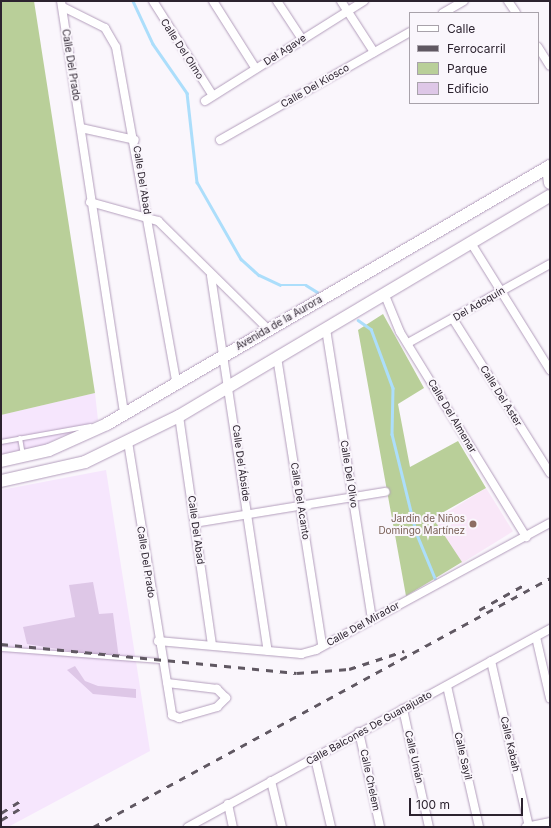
<!DOCTYPE html>
<html>
<head>
<meta charset="utf-8">
<style>
  body { margin:0 }
  #map { position:relative; width:551px; height:828px; overflow:hidden; background:#faf6fc; font-family:Inter,sans-serif }
  div>[style] { position:absolute }
  .built>* { inset:0; background:#f6e6fd }
  .education>* { inset:0; background:#f9e7f8; transform-origin:0 0 }
  .green>* { inset:0; background:#b9cf99 }
  .stream>* { height:2.5px; margin:-1.25px; padding:0 1.25px; transform-origin:1.25px; border-radius:1.25px; background:#acdefb }
  .building>* { inset:0; background:#dec7e7 }
  .roads { filter:drop-shadow(0 0 1px #b39ebc) drop-shadow(0 0 1px #b39ebc) }
  .lane>* { height:4px; margin:-2px; padding:0 2px; transform-origin:2px; border-radius:2px; background:#fff }
  .street>* { height:8px; margin:-4px; padding:0 4px; transform-origin:4px; border-radius:4px; background:#fff }
  .primary>* { height:12px; margin:-6px; padding:0 6px; transform-origin:6px; border-radius:6px; background:#fff }
  .rail>* { height:2.5px; margin-top:-1.25px; transform-origin:0; background:repeating-linear-gradient(90deg,#605862 0 7px,transparent 0 14px) }
  .dots>* { width:11px; height:11px; translate:-50% -50%; box-sizing:border-box; border:2px solid #faf6fc; border-radius:50% }
  span { translate:-50% -50%; white-space:nowrap; text-align:center; line-height:1.15; -webkit-text-stroke:4px #faf6fc; paint-order:stroke }
  .street-label { font-size:10px; color:#2c232f }
  .education-label { font-size:10px; color:#785e54 }
  .right { translate:-100% -50%; text-align:right }
  .frame { position:absolute; inset:0; border:2px solid #2c232f; pointer-events:none }
  .legend { position:absolute; left:409px; top:12px; width:130px; height:92px; box-sizing:border-box; background:#faf6fc; border:1px solid #a8a2aa; margin:0; padding:5px 7px; list-style:none; font-size:12px; color:#2c232f }
  .legend li { display:flex; align-items:center; gap:8px; height:20px }
  .legend b { width:20px; border:1px solid #a8a2aa }
  .scale { position:absolute; left:409px; top:798px; width:114px; height:18px; box-sizing:border-box; border:2px solid #2c232f; border-top:0; padding-left:5px; font-size:12px; line-height:14px; white-space:nowrap; color:#2c232f; -webkit-text-stroke:3px #faf6fc; paint-order:stroke }
</style>
</head>
<body>
<div id="map">
  <div class="built">
    <i style="clip-path:polygon(95px 393px,98px 420px,35px 449px,1px 457px,1px 415px)"></i>
    <i style="clip-path:polygon(106px 470px,150px 751px,8px 827px,1px 827px,1px 490px)"></i>
  </div>
  <div class="education">
    <i style="left:486px;top:488px;width:51px;height:61px;rotate:58deg"></i>
  </div>
  <div class="green">
    <i style="clip-path:polygon(1px 1px,34px 1px,95px 393px,1px 415px)"></i>
    <i style="clip-path:polygon(383px 314px,424px 388px,398px 404px,410px 467px,458px 441px,486px 488px,433px 518px,462px 562px,406px 596px,358px 330px)"></i>
  </div>
  <div class="stream">
    <i style="left:133px;top:1px;width:47px;rotate:65.1deg"></i>
    <i style="left:153px;top:44px;width:60px;rotate:55.2deg"></i>
    <i style="left:187px;top:93px;width:90px;rotate:83.6deg"></i>
    <i style="left:197px;top:182px;width:89px;rotate:60.3deg"></i>
    <i style="left:241px;top:259px;width:24px;rotate:42deg"></i>
    <i style="left:259px;top:275px;width:23px;rotate:25deg"></i>
    <i style="left:280px;top:285px;width:26px"></i>
    <i style="left:306px;top:285px;width:13px;rotate:32deg"></i>
    <i style="left:358px;top:320px;width:16px;rotate:35deg"></i>
    <i style="left:371px;top:329px;width:63px;rotate:69.6deg"></i>
    <i style="left:393px;top:388px;width:46px;rotate:91.2deg"></i>
    <i style="left:392px;top:434px;width:101px;rotate:76.2deg"></i>
    <i style="left:416px;top:532px;width:50px;rotate:67.6deg"></i>
  </div>
  <div class="building">
    <i style="clip-path:polygon(93px 582px,99px 614px,113px 613px,119px 659px,27px 644px,23px 627px,75px 617px,69px 585px)"></i>
    <i style="clip-path:polygon(75px 666px,85px 681px,98px 686px,136px 689px,136px 698px,93px 694px,67px 670px)"></i>
  </div>
  <div class="roads">
    <div class="lane">
      <i style="left:20px;top:438px;width:17px;rotate:80deg"></i>
      <i style="left:1px;top:442px;width:91px;rotate:-10.1deg"></i>
      <i style="left:1px;top:649px;width:161px;rotate:4.3deg"></i>
    </div>
    <div class="street">
      <i style="left:61px;top:1px;width:418px;rotate:81.3deg"></i>
      <i style="left:153px;top:1px;width:112px;rotate:57.7deg"></i>
      <i style="left:213px;top:1px;width:80px;rotate:57.7deg"></i>
      <i style="left:277px;top:1px;width:45px;rotate:56.7deg"></i>
      <i style="left:341px;top:1px;width:61px;rotate:57.1deg"></i>
      <i style="left:508px;top:1px;width:14px;rotate:56deg"></i>
      <i style="left:63px;top:7px;width:47px;rotate:26.6deg"></i>
      <i style="left:105px;top:28px;width:22px;rotate:60deg"></i>
      <i style="left:116px;top:47px;width:340px;rotate:79.8deg"></i>
      <i style="left:443px;top:13px;width:24px;rotate:-30deg"></i>
      <i style="left:538px;top:47px;width:22px;rotate:58deg"></i>
      <i style="left:205px;top:101px;width:188px;rotate:-32.2deg"></i>
      <i style="left:81px;top:128px;width:55px;rotate:12.5deg"></i>
      <i style="left:220px;top:140px;width:219px;rotate:-29.6deg"></i>
      <i style="left:90px;top:202px;width:71px;rotate:15.6deg"></i>
      <i style="left:158px;top:221px;width:154px;rotate:44.5deg"></i>
      <i style="left:471px;top:243px;width:150px;rotate:58.1deg"></i>
      <i style="left:211px;top:276px;width:379px;rotate:81.4deg"></i>
      <i style="left:384px;top:293px;width:42px;rotate:67.7deg"></i>
      <i style="left:400px;top:332px;width:241px;rotate:58.4deg"></i>
      <i style="left:453px;top:319px;width:182px;rotate:57.8deg"></i>
      <i style="left:326px;top:329px;width:294px;rotate:81deg"></i>
      <i style="left:408px;top:343px;width:162px;rotate:-29.1deg"></i>
      <i style="left:277px;top:357px;width:292px;rotate:81.1deg"></i>
      <i style="left:179px;top:416px;width:231px;rotate:81.8deg"></i>
      <i style="left:128px;top:442px;width:277px;rotate:80.8deg"></i>
      <i style="left:172px;top:715px;width:8px;rotate:23deg"></i>
      <i style="left:179px;top:718px;width:40px;rotate:-16deg"></i>
      <i style="left:217px;top:707px;width:13px;rotate:-45deg"></i>
      <i style="left:226px;top:698px;width:13px;rotate:-135deg"></i>
      <i style="left:217px;top:689px;width:50px;rotate:-173.2deg"></i>
      <i style="left:195px;top:523px;width:193px;rotate:-9.3deg"></i>
      <i style="left:536px;top:637px;width:63px;rotate:77.1deg"></i>
      <i style="left:158px;top:641px;width:144px;rotate:5.2deg"></i>
      <i style="left:301px;top:654px;width:16px;rotate:-15deg"></i>
      <i style="left:316px;top:650px;width:266px;rotate:-28.5deg"></i>
      <i style="left:491px;top:661px;width:170px;rotate:77.1deg"></i>
      <i style="left:447px;top:686px;width:145px;rotate:77.2deg"></i>
      <i style="left:403px;top:709px;width:121px;rotate:77.6deg"></i>
      <i style="left:359px;top:732px;width:97px;rotate:77.5deg"></i>
      <i style="left:315px;top:758px;width:71px;rotate:76.9deg"></i>
      <i style="left:271px;top:781px;width:47px;rotate:76.6deg"></i>
      <i style="left:228px;top:804px;width:24px;rotate:78deg"></i>
      <i style="left:188px;top:827px;width:413px;rotate:-28.7deg"></i>
      <i style="left:526px;top:827px;width:25px;rotate:-12deg"></i>
    </div>
    <div class="primary">
      <i style="left:548px;top:167px;width:16px;rotate:83deg"></i>
      <i style="left:1px;top:461px;width:49px;rotate:-12.9deg"></i>
      <i style="left:49px;top:450px;width:64px;rotate:-24.1deg"></i>
      <i style="left:107px;top:424px;width:513px;rotate:-30.22deg"></i>
      <i style="left:1px;top:481px;width:86px;rotate:-12.7deg"></i>
      <i style="left:85px;top:462px;width:105px;rotate:-26.1deg"></i>
      <i style="left:179px;top:416px;width:431px;rotate:-30.7deg"></i>
    </div>
  </div>
  <div class="rail">
    <i style="left:479px;top:610px;width:51px;rotate:-29.1deg"></i>
    <i style="left:1px;top:644px;width:297px;rotate:5.6deg"></i>
    <i style="left:297px;top:673px;width:52px;rotate:-4.4deg"></i>
    <i style="left:349px;top:669px;width:58px;rotate:-18.1deg"></i>
    <i style="left:1px;top:813px;width:22px;rotate:-32deg"></i>
    <i style="left:1px;top:820px;width:26px;rotate:-31deg"></i>
    <i style="left:93px;top:827px;width:520px;rotate:-28.58deg"></i>
  </div>
  <div class="dots">
    <i style="left:473px;top:524px;background:#8d6e63"></i>
  </div>
  <div class="street-label">
    <span style="left:182px;top:49px;rotate:57deg">Calle Del Olmo</span>
    <span style="left:285px;top:50px;rotate:-33deg">Del Agave</span>
    <span style="left:71px;top:65px;rotate:81deg">Calle Del Prado</span>
    <span style="left:315px;top:86px;rotate:-30deg">Calle Del Kiosco</span>
    <span style="left:142px;top:180px;rotate:81deg">Calle Del Abad</span>
    <span style="left:479px;top:304px;rotate:-30deg">Del Adoquín</span>
    <span style="left:279px;top:323px;rotate:-30deg">Avenida de la Aurora</span>
    <span style="left:501px;top:396px;rotate:58deg">Calle Del Aster</span>
    <span style="left:452px;top:416px;rotate:59deg">Calle Del Almenar</span>
    <span style="left:241px;top:463px;rotate:82deg">Calle Del Ábside</span>
    <span style="left:349px;top:474px;rotate:81deg">Calle Del Olivo</span>
    <span style="left:300px;top:501px;rotate:81deg">Calle Del Acanto</span>
    <span style="left:196px;top:530px;rotate:82deg">Calle Del Abad</span>
    <span style="left:146px;top:562px;rotate:81deg">Calle Del Prado</span>
    <span style="left:363px;top:624px;rotate:-29deg">Calle Del Mirador</span>
    <span style="left:369px;top:728px;rotate:-29deg">Calle Balcones De Guanajuato</span>
    <span style="left:510px;top:744px;rotate:77deg">Calle Kabah</span>
    <span style="left:463px;top:756px;rotate:77deg">Calle Sayil</span>
    <span style="left:414px;top:757px;rotate:77deg">Calle Umán</span>
    <span style="left:370px;top:780px;rotate:78deg">Calle Chelem</span>
  </div>
  <div class="education-label">
    <span class="right" style="left:465px;top:524px">Jardin de Niños<br>Domingo Martínez</span>
  </div>
  <div class="frame"></div>
  <ul class="legend">
  <li><b style="height:5px;background:#fff"></b>Calle</li>
  <li><b style="height:5px;background:#605862"></b>Ferrocarril</li>
  <li><b style="height:11px;background:#b9cf99"></b>Parque</li>
  <li><b style="height:11px;background:#dec7e7"></b>Edificio</li>
  </ul>
  <div class="scale">100 m</div>
</div>
</body>
</html>
